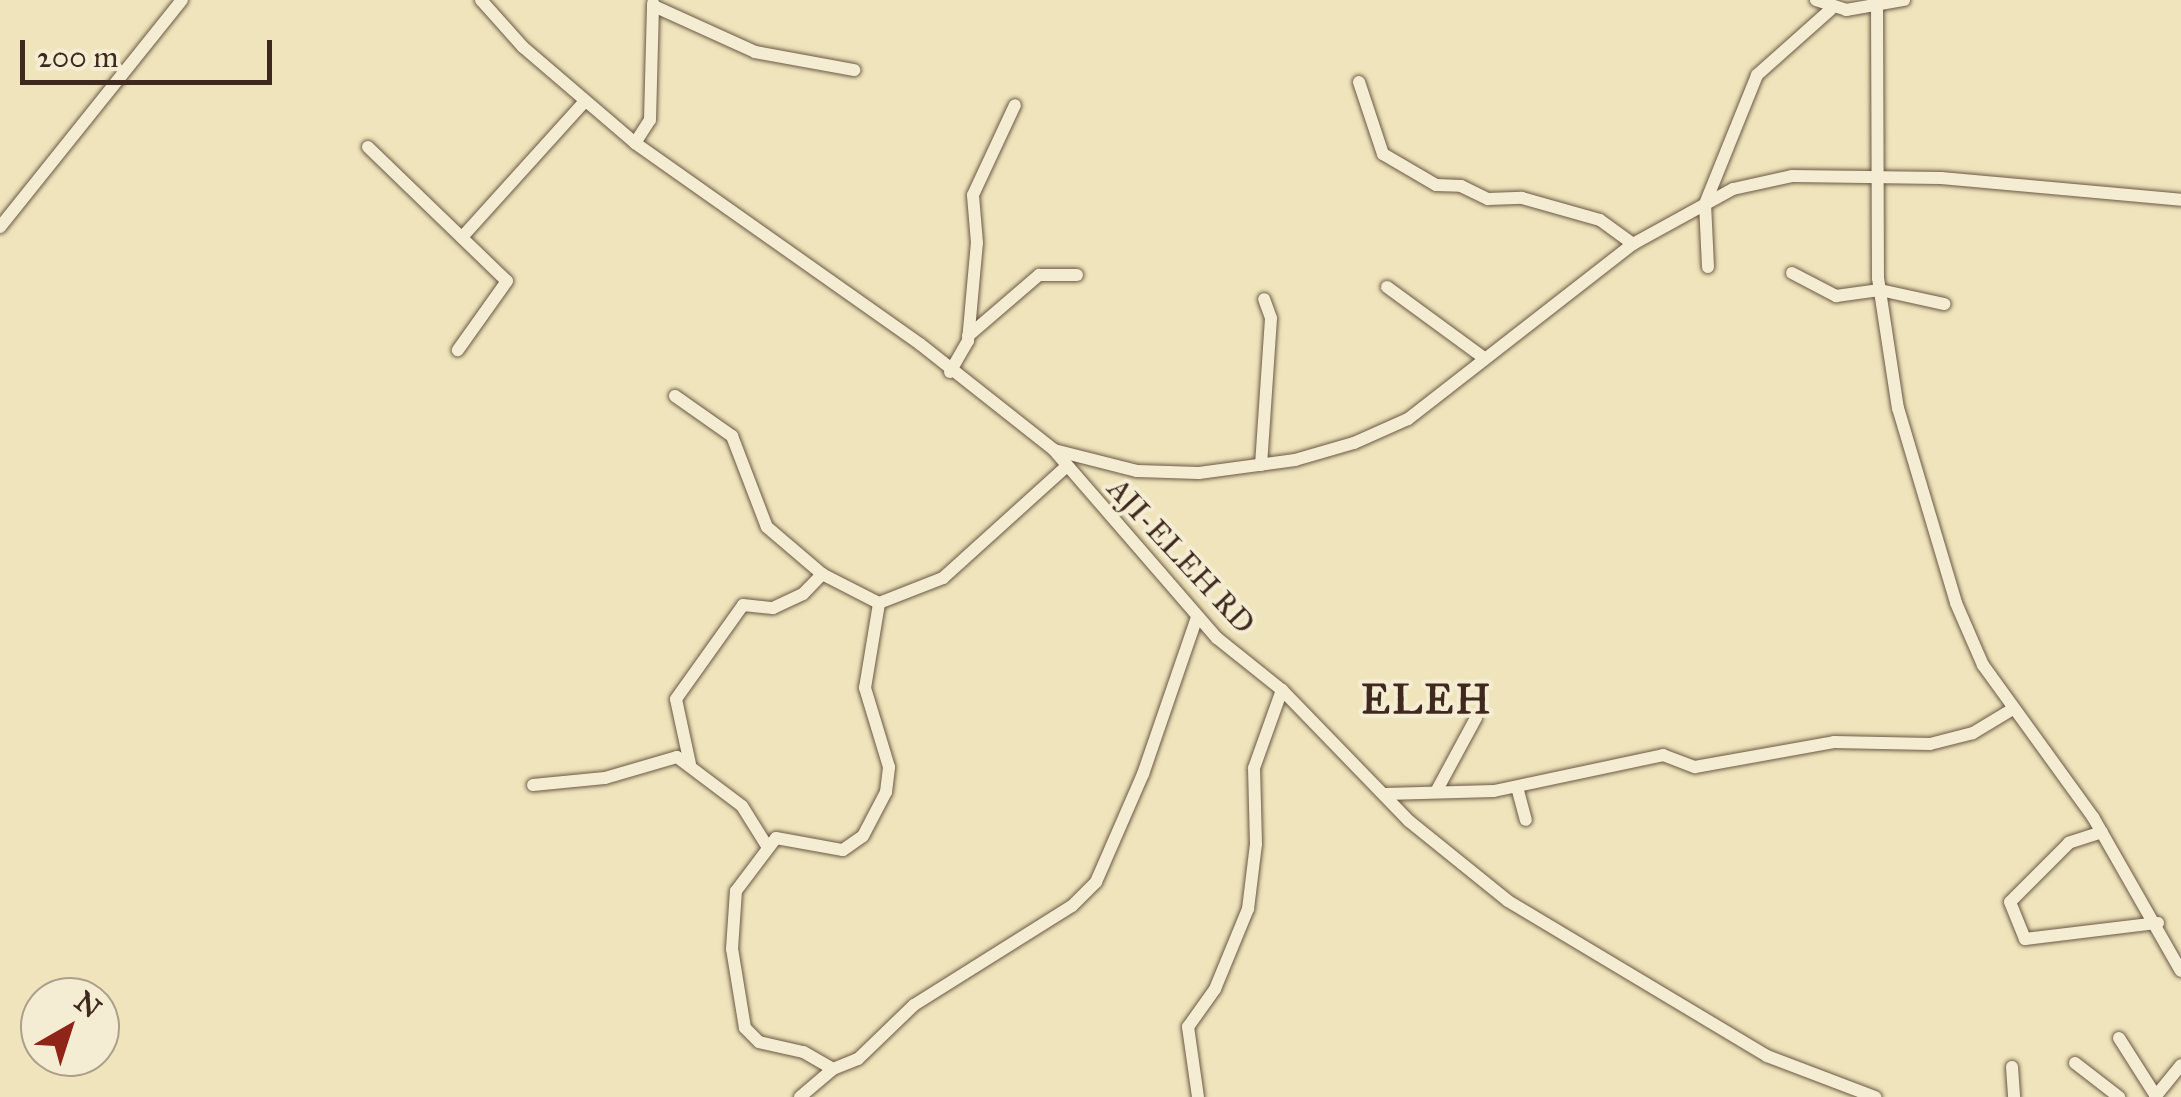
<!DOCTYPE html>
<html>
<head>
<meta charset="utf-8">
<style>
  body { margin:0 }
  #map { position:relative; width:2181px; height:1097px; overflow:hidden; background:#efe4bb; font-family:"IM FELL Great Primer",serif }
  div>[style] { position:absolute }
  .roads { filter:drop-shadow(0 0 2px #6b5845) drop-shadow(0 0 2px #6b5845) }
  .minor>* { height:12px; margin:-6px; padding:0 6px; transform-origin:6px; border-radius:6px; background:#f5edd3 }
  span { translate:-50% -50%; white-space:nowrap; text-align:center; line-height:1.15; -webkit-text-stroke:8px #f5edd3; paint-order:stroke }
  .street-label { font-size:30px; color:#3f291e }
  .district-label { font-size:40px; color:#3f291e; font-weight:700; letter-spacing:2.5px }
  .north { position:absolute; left:20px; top:977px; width:100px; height:100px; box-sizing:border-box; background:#f5edd3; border:2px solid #ac9f8b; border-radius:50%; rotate:39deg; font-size:28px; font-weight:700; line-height:40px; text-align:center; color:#3f291e }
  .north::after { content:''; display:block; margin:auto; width:35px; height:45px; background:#8f2418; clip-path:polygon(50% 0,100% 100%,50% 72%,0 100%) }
  .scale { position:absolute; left:20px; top:40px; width:252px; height:45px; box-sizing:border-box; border:5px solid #3f291e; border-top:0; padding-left:12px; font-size:30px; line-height:35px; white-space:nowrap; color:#3f291e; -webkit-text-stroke:8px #f5edd3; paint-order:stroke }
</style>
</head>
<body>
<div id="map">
  <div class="roads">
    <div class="minor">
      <i style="left:481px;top:0;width:63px;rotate:48.2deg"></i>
      <i style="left:523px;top:47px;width:148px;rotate:40.6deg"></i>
      <i style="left:635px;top:143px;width:349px;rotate:35.2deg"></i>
      <i style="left:920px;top:344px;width:171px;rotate:38.3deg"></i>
      <i style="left:1054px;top:450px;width:249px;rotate:49.1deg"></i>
      <i style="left:1217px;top:638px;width:83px;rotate:38.7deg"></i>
      <i style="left:1282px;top:690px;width:182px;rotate:45.9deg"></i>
      <i style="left:1409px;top:821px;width:127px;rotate:38.9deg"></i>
      <i style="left:1508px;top:901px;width:302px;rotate:30.9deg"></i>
      <i style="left:1767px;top:1056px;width:116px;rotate:20.8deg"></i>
      <i style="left:1816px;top:0;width:32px;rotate:18deg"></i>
      <i style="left:1846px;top:10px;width:59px;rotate:-9.8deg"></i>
      <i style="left:1877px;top:0;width:278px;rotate:89.8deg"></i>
      <i style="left:1878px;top:278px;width:132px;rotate:81.3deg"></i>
      <i style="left:1898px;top:408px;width:203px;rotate:73.4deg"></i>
      <i style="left:1956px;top:603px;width:68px;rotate:66.5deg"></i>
      <i style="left:1983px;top:665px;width:188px;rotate:54.1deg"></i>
      <i style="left:2093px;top:817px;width:177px;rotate:60.3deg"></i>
      <i style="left:656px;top:7px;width:109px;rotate:24.4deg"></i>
      <i style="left:755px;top:52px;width:101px;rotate:10.3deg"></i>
      <i style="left:1359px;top:82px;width:76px;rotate:71.6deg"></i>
      <i style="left:1383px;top:154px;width:61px;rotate:30.3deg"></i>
      <i style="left:1436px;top:185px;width:25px;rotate:2deg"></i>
      <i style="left:1461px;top:186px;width:30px;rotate:26deg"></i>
      <i style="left:1488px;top:199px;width:34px;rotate:-2deg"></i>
      <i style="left:1522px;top:198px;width:81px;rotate:15.8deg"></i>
      <i style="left:1600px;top:220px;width:41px;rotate:36deg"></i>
      <i style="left:635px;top:143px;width:27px;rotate:-57deg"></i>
      <i style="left:650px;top:120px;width:117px;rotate:-88.5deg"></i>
      <i style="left:368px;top:147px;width:193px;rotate:44deg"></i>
      <i style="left:507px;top:281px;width:85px;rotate:125.4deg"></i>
      <i style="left:0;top:227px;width:291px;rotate:-51.3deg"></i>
      <i style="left:464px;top:235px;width:179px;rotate:-47.9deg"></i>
      <i style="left:1708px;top:267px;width:63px;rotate:-92.7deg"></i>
      <i style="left:1705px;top:204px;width:139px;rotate:-68deg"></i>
      <i style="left:1757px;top:75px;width:99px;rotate:-41.7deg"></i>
      <i style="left:1792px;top:273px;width:50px;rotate:27.6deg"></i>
      <i style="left:1836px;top:296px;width:44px;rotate:-7.8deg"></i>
      <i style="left:1880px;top:290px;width:66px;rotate:12.3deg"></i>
      <i style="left:1387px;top:287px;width:120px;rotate:36.2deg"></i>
      <i style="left:968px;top:336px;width:94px;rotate:-40.7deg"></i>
      <i style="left:1039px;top:275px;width:38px"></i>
      <i style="left:950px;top:372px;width:36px;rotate:-60deg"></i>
      <i style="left:968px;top:341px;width:98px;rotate:-84.8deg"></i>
      <i style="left:977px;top:243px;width:48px;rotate:-94.8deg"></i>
      <i style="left:973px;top:195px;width:99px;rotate:-65deg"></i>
      <i style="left:675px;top:396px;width:70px;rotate:35.1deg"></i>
      <i style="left:732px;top:436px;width:97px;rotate:69deg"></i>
      <i style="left:767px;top:527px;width:72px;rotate:40.5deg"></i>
      <i style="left:1054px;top:450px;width:86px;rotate:14.2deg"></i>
      <i style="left:1137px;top:471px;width:62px;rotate:1.8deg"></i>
      <i style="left:1199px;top:473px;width:97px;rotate:-7.7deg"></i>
      <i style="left:1295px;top:460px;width:61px;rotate:-16.1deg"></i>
      <i style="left:1354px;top:443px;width:59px;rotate:-24deg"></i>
      <i style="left:1408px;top:419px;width:285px;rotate:-37.9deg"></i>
      <i style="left:1633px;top:244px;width:114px;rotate:-28.8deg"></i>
      <i style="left:1733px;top:189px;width:60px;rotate:-12.4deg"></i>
      <i style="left:1792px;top:176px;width:149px;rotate:0.8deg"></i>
      <i style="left:1941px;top:178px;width:241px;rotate:5.2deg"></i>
      <i style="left:1261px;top:465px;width:147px;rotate:-86.1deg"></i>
      <i style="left:1271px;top:318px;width:20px;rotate:-110deg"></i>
      <i style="left:690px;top:764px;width:66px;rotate:-102.2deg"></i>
      <i style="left:676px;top:699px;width:115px;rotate:-54.5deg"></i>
      <i style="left:743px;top:605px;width:30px;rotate:6deg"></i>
      <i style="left:773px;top:608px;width:33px;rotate:-25deg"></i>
      <i style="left:803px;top:594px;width:28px;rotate:-46deg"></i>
      <i style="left:822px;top:574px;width:64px;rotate:27deg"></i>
      <i style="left:533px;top:785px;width:72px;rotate:-5.6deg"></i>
      <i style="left:605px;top:778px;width:75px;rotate:-16.3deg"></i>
      <i style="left:677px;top:757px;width:81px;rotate:37deg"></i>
      <i style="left:742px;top:806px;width:47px;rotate:58deg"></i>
      <i style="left:1517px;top:787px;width:34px;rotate:75deg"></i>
      <i style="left:1437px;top:790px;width:82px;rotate:-61.6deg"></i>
      <i style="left:1385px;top:794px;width:109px;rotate:-1.6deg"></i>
      <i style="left:1494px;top:791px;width:173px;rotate:-12deg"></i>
      <i style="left:1663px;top:755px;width:34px;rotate:21deg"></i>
      <i style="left:1695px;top:767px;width:141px;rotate:-10.2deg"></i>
      <i style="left:1834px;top:742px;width:96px;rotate:1.2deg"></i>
      <i style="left:1930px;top:744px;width:44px;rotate:-14.3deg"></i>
      <i style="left:1973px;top:733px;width:47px;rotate:-31deg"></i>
      <i style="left:2102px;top:832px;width:35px;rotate:162deg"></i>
      <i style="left:2069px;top:843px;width:83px;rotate:135deg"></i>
      <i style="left:2010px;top:902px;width:40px;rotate:68deg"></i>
      <i style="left:2025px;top:939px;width:134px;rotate:-6.9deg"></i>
      <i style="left:2119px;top:1038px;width:69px;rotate:57.5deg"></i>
      <i style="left:2075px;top:1063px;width:56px;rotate:37.7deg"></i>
      <i style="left:2012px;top:1067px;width:30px;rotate:86deg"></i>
      <i style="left:833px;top:1069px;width:34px;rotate:-150deg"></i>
      <i style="left:803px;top:1052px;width:45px;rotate:-167.2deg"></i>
      <i style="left:759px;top:1042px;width:20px;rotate:-135deg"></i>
      <i style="left:745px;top:1028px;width:80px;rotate:-99.3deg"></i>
      <i style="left:732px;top:949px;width:58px;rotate:-86.1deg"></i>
      <i style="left:736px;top:891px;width:66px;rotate:-53deg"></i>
      <i style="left:776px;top:838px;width:68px;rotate:10.2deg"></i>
      <i style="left:843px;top:850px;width:24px;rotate:-35deg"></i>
      <i style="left:863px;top:836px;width:50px;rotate:-62.4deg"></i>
      <i style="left:886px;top:792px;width:25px;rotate:-83deg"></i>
      <i style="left:889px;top:767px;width:83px;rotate:-106.9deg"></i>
      <i style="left:865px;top:688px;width:86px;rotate:-80.6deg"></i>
      <i style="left:879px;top:603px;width:69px;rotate:-21.3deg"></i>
      <i style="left:943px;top:578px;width:167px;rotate:-42.1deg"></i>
      <i style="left:800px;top:1097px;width:43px;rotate:-40.3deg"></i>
      <i style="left:833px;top:1069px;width:27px;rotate:-22deg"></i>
      <i style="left:858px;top:1059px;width:78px;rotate:-44deg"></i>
      <i style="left:914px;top:1005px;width:186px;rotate:-32.1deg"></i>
      <i style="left:1072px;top:906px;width:34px;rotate:-45deg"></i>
      <i style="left:1096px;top:882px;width:118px;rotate:-66.5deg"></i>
      <i style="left:1143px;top:774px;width:166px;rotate:-71deg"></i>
      <i style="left:1198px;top:1097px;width:71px;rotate:-98.1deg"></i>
      <i style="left:1188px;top:1027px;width:47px;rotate:-54.6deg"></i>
      <i style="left:1215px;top:989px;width:87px;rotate:-67.6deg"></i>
      <i style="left:1248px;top:909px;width:65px;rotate:-83deg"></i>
      <i style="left:1256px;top:844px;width:76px;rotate:-91.5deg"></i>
      <i style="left:1254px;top:768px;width:83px;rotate:-70.3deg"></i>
      <i style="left:2155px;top:1097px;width:41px;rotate:-50.9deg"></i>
    </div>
  </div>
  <div class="street-label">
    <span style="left:1181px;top:556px;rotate:47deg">AJI-ELEH RD</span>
  </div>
  <div class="district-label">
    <span style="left:1427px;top:700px">ELEH</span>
  </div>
  <div class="north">N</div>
  <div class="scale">200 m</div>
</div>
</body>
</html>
